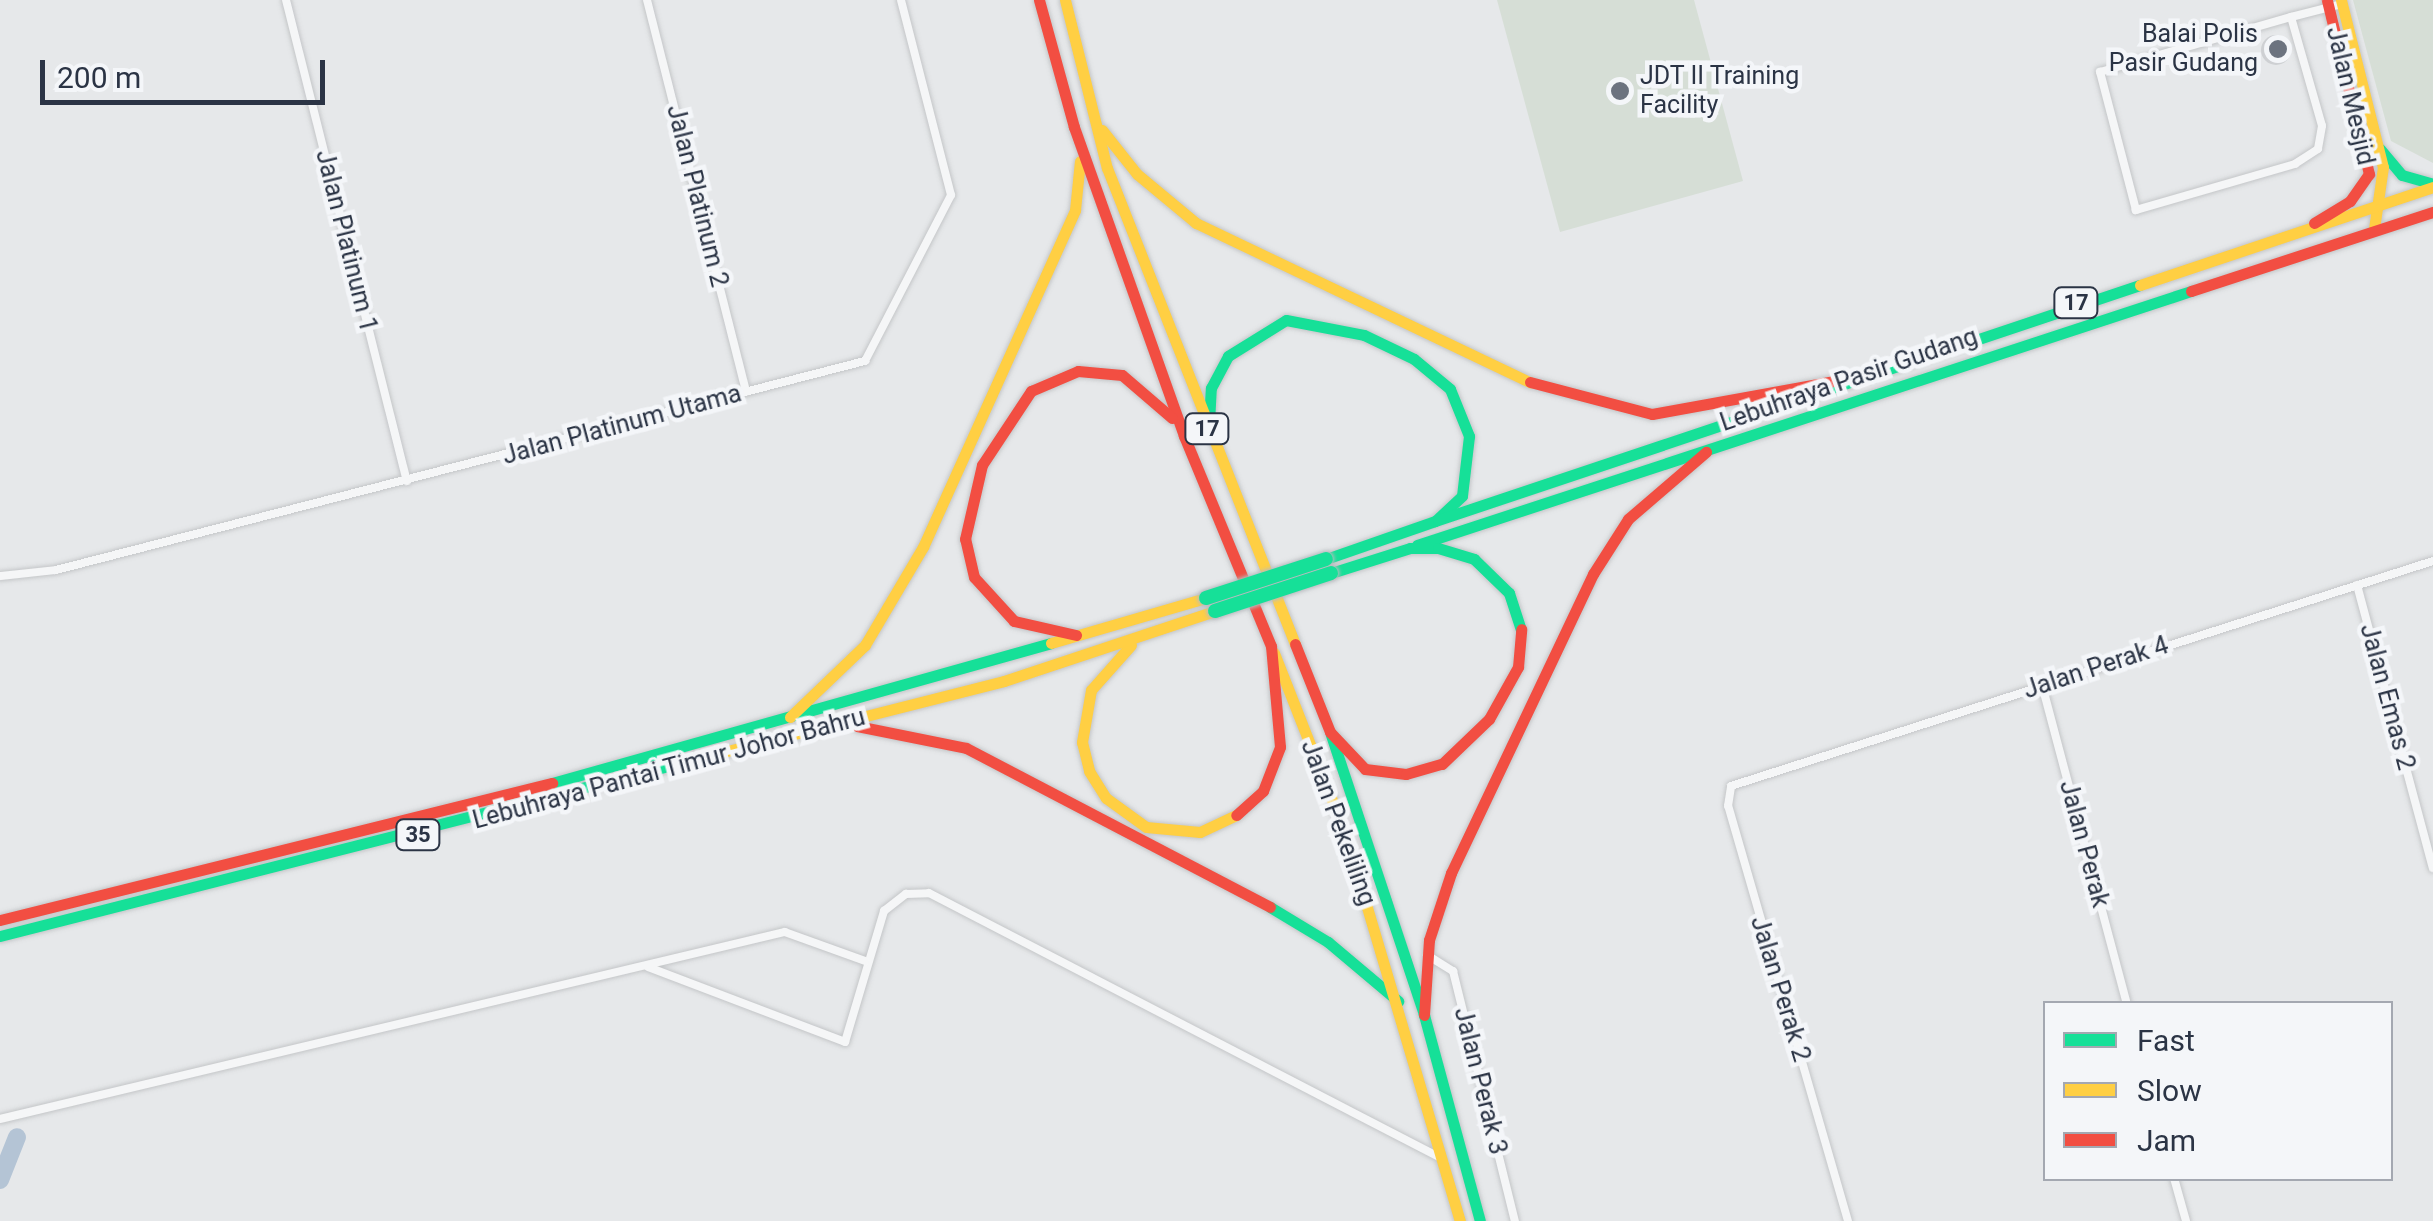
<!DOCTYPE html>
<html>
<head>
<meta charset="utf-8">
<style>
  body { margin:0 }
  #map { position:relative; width:2433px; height:1221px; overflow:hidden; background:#e6e8ea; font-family:Roboto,sans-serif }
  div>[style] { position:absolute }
  .green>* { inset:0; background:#d6ded6 }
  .river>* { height:18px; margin:-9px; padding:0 9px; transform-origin:9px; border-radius:9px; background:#b4c4d5 }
  .building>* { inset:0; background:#ced0d3 }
  .round { border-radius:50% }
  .roads { filter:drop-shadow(0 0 2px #c4c6c8) drop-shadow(0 0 2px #c4c6c8) }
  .street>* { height:8px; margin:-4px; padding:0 4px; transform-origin:4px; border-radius:4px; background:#f5f6f7 }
  .fast>* { height:11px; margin:-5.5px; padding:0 5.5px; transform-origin:5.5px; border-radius:5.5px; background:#16e098 }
  .slow>* { height:11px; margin:-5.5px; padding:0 5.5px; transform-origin:5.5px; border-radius:5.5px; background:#ffcf43 }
  .jam>* { height:11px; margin:-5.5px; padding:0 5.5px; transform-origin:5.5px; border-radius:5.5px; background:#f24e42 }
  .bridges { filter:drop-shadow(0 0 2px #b8bbbf) drop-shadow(0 0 2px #b8bbbf) }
  .fast-bridge>* { height:14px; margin:-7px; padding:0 7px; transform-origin:7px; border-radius:7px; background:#16e098 }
  .dots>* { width:28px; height:28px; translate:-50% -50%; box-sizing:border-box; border:5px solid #f4f6f9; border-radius:50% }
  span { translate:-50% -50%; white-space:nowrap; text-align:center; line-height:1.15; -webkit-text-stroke:9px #f4f6f9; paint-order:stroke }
  .shield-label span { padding:2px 8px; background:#f4f6f9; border:2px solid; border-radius:8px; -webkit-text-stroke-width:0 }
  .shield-label { font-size:22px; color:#2b3445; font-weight:700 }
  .poi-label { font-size:25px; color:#2b3445 }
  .right { translate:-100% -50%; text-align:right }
  .left { translate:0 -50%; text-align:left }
  .street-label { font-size:25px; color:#2b3445 }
  .legend { position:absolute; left:2043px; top:1001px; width:350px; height:180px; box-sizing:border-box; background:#f4f6f9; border:2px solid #a4a8b1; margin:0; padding:12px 18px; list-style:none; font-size:30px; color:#2b3445 }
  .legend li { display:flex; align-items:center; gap:20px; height:50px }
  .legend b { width:50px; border:2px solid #a4a8b1 }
  .scale { position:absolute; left:40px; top:60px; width:285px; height:45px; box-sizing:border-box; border:5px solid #2b3445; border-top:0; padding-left:12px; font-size:30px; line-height:35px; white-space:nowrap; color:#2b3445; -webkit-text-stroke:8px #f4f6f9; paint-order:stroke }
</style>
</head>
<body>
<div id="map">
  <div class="green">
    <i style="clip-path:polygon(1497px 0,1694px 0,1743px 181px,1560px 232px)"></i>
    <i style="clip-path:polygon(2353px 0,2433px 0,2433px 163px,2391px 141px)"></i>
  </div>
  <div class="river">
    <i style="left:0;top:1180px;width:46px;rotate:-68.4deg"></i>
  </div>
  <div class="building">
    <i class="round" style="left:2261px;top:35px;width:30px;height:30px"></i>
  </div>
  <div class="roads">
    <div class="street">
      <i style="left:286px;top:0;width:496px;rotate:75.9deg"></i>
      <i style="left:647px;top:0;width:404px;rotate:75.8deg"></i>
      <i style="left:2291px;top:17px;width:113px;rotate:74.1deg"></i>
      <i style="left:2322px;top:126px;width:23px;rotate:100deg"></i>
      <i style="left:2318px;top:149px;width:27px;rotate:147deg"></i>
      <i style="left:2295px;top:164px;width:166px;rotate:163.9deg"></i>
      <i style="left:2136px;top:210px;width:143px;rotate:-104.6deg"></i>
      <i style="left:2100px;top:72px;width:199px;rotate:-16.1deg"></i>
      <i style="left:2291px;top:17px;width:53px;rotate:-14.3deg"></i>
      <i style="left:0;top:576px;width:56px;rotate:-6.1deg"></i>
      <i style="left:56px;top:570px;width:836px;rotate:-14.49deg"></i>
      <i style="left:865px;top:361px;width:187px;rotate:-62.6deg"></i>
      <i style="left:951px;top:195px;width:201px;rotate:-104.4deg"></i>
      <i style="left:2357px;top:585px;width:293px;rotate:75deg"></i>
      <i style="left:2042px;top:685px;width:330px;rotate:75.1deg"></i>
      <i style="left:1427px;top:955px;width:31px;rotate:32deg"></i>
      <i style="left:1453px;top:971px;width:258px;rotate:76.1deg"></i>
      <i style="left:648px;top:967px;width:211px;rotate:20.8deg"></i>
      <i style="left:845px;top:1042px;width:137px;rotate:-73.4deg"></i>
      <i style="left:884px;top:911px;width:28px;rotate:-38deg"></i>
      <i style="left:906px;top:894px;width:23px;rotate:-2deg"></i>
      <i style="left:929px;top:893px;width:577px;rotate:27.37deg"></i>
      <i style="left:0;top:1119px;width:807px;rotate:-13.4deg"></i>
      <i style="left:785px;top:932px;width:85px;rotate:19.9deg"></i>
      <i style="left:2174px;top:1178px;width:45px;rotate:74.4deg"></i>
      <i style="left:1848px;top:1221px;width:432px;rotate:-106.1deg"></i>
      <i style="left:1728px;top:806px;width:20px;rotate:-81deg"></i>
      <i style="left:1731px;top:786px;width:737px;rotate:-17.77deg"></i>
    </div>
    <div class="fast">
      <i style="left:2380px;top:149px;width:34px;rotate:50deg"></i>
      <i style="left:2402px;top:175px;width:32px;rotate:16deg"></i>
      <i style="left:1209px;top:423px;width:35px;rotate:-87deg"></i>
      <i style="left:1211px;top:388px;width:36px;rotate:-62deg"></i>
      <i style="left:1228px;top:356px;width:68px;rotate:-31.8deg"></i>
      <i style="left:1286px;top:320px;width:79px;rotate:10.9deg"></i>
      <i style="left:1364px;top:335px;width:55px;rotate:25.6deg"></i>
      <i style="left:1414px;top:359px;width:47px;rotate:39.8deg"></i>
      <i style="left:1450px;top:389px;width:51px;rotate:68deg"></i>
      <i style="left:1469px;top:436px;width:60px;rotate:96.7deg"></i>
      <i style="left:1462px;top:496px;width:37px;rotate:137deg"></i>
      <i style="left:1435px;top:521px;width:115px;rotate:160.8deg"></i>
      <i style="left:1438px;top:520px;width:740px;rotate:-18.51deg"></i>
      <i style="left:1417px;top:545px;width:815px;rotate:-18.17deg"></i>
      <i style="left:1331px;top:573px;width:83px;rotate:-17.6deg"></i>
      <i style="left:1410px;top:548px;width:28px"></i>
      <i style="left:1438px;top:548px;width:38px;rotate:17deg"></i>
      <i style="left:1474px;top:559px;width:49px;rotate:44.2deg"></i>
      <i style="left:1509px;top:593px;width:38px;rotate:72deg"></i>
      <i style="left:1331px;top:735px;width:295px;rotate:71.6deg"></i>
      <i style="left:1424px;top:1015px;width:213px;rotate:74.8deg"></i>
      <i style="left:552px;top:783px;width:518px;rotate:-15.67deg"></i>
      <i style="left:1270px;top:907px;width:68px;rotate:31.1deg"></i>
      <i style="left:1328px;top:942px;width:92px;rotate:40.1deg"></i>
      <i style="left:0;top:936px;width:698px;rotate:-14.28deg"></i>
    </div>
    <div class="slow">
      <i style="left:1065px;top:0;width:173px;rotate:76deg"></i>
      <i style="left:1107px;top:168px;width:512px;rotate:68.45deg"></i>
      <i style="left:2341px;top:0;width:172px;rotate:75.9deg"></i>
      <i style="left:2383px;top:167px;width:63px;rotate:98.3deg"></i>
      <i style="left:1102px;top:130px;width:56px;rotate:51.5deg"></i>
      <i style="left:1137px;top:174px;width:77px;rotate:39.7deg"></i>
      <i style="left:1196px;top:223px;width:370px;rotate:25.5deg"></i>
      <i style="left:2140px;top:285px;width:309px;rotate:-18.5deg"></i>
      <i style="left:1051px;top:643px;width:161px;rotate:-16.2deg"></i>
      <i style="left:1131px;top:645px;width:60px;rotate:131.6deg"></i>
      <i style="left:1091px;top:690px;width:53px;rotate:99.8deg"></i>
      <i style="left:1082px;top:742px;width:30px;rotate:76deg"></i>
      <i style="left:1089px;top:771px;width:32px;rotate:58deg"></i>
      <i style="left:1106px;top:798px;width:49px;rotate:35.9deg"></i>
      <i style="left:1146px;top:827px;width:54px;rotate:5.3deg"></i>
      <i style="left:1200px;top:832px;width:40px;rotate:-25deg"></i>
      <i style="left:1274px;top:653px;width:193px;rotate:68.5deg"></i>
      <i style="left:1345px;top:833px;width:405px;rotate:73.5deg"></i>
      <i style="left:790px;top:717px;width:104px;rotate:-43.8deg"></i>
      <i style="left:865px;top:645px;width:114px;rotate:-59.4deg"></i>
      <i style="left:923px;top:547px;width:370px;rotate:-65.7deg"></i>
      <i style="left:1075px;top:210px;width:49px;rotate:-84.2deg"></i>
      <i style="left:676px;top:764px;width:338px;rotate:-14.2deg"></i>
      <i style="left:1004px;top:681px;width:222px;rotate:-18.4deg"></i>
    </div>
    <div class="jam">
      <i style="left:1039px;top:0;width:132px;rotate:74.6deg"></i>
      <i style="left:1074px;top:127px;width:328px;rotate:70.4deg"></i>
      <i style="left:1184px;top:436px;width:227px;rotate:67.5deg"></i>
      <i style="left:1271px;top:646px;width:101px;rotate:84.9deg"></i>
      <i style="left:1280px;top:747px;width:47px;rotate:111.1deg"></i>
      <i style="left:1263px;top:791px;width:36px;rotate:138deg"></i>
      <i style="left:2314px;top:223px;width:42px;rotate:-31.4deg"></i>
      <i style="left:2350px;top:201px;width:33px;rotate:-55deg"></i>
      <i style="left:2369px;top:174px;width:179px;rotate:-103.6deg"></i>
      <i style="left:2191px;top:291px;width:255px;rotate:-18.1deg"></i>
      <i style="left:1530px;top:382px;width:126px;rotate:14.7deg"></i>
      <i style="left:1652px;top:414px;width:191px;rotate:-10.3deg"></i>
      <i style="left:1076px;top:635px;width:64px;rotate:-167.3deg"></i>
      <i style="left:1014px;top:621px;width:59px;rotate:-132.3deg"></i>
      <i style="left:974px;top:577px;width:39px;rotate:-103deg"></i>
      <i style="left:965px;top:539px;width:76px;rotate:-77.1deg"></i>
      <i style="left:982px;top:465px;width:89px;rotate:-56.5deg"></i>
      <i style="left:1031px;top:391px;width:51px;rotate:-23.1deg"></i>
      <i style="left:1078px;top:371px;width:44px;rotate:5.2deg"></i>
      <i style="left:1122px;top:375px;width:66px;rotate:40.7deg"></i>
      <i style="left:1295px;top:644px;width:95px;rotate:68.3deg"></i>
      <i style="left:1330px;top:732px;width:51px;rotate:46.6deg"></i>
      <i style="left:1365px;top:769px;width:41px;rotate:7deg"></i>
      <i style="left:1406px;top:774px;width:37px;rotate:-16deg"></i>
      <i style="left:1442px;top:764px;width:65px;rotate:-43.8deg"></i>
      <i style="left:1489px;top:719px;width:60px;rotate:-60.9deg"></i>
      <i style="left:1518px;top:667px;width:38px;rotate:-85deg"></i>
      <i style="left:857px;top:726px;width:111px;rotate:11.4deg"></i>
      <i style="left:966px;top:748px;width:343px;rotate:27.6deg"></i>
      <i style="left:0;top:920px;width:569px;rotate:-13.94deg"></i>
      <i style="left:1424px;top:1015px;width:75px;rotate:-86.2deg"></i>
      <i style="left:1429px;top:940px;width:71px;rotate:-71.8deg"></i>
      <i style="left:1451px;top:873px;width:331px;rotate:-64.6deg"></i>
      <i style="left:1593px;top:574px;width:65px;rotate:-57.5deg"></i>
      <i style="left:1628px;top:519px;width:103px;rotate:-40.7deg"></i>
    </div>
  </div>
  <div class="bridges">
    <div class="fast-bridge">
      <i style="left:1206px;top:598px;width:126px;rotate:-18deg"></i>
      <i style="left:1215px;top:611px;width:122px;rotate:-18.1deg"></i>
    </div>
  </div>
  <div class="dots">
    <i style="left:2278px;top:49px;background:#6c737f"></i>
    <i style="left:1620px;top:91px;background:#6c737f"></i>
  </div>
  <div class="shield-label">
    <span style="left:2076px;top:303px">17</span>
    <span style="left:1207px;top:429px">17</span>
    <span style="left:418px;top:835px">35</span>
  </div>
  <div class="poi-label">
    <span class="right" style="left:2258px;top:49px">Balai Polis<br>Pasir Gudang</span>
    <span class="left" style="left:1640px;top:91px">JDT II Training<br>Facility</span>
  </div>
  <div class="street-label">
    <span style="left:2350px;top:96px;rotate:77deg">Jalan Mesjid</span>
    <span style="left:697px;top:196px;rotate:76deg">Jalan Platinum 2</span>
    <span style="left:346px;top:241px;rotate:76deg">Jalan Platinum 1</span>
    <span style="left:1849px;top:380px;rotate:-19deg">Lebuhraya Pasir Gudang</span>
    <span style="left:622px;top:425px;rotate:-15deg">Jalan Platinum Utama</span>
    <span style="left:2096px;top:668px;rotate:-18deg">Jalan Perak 4</span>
    <span style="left:2387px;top:697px;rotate:75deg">Jalan Emas 2</span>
    <span style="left:669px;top:769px;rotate:-15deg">Lebuhraya Pantai Timur Johor Bahru</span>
    <span style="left:1338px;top:823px;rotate:70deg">Jalan Pekeliling</span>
    <span style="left:2084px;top:844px;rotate:75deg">Jalan Perak</span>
    <span style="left:1780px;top:989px;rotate:73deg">Jalan Perak 2</span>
    <span style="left:1480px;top:1081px;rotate:76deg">Jalan Perak 3</span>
  </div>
  <ul class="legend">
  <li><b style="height:12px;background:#16e098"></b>Fast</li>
  <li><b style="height:12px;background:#ffcf43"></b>Slow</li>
  <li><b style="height:12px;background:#f24e42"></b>Jam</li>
  </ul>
  <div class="scale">200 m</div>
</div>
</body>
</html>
